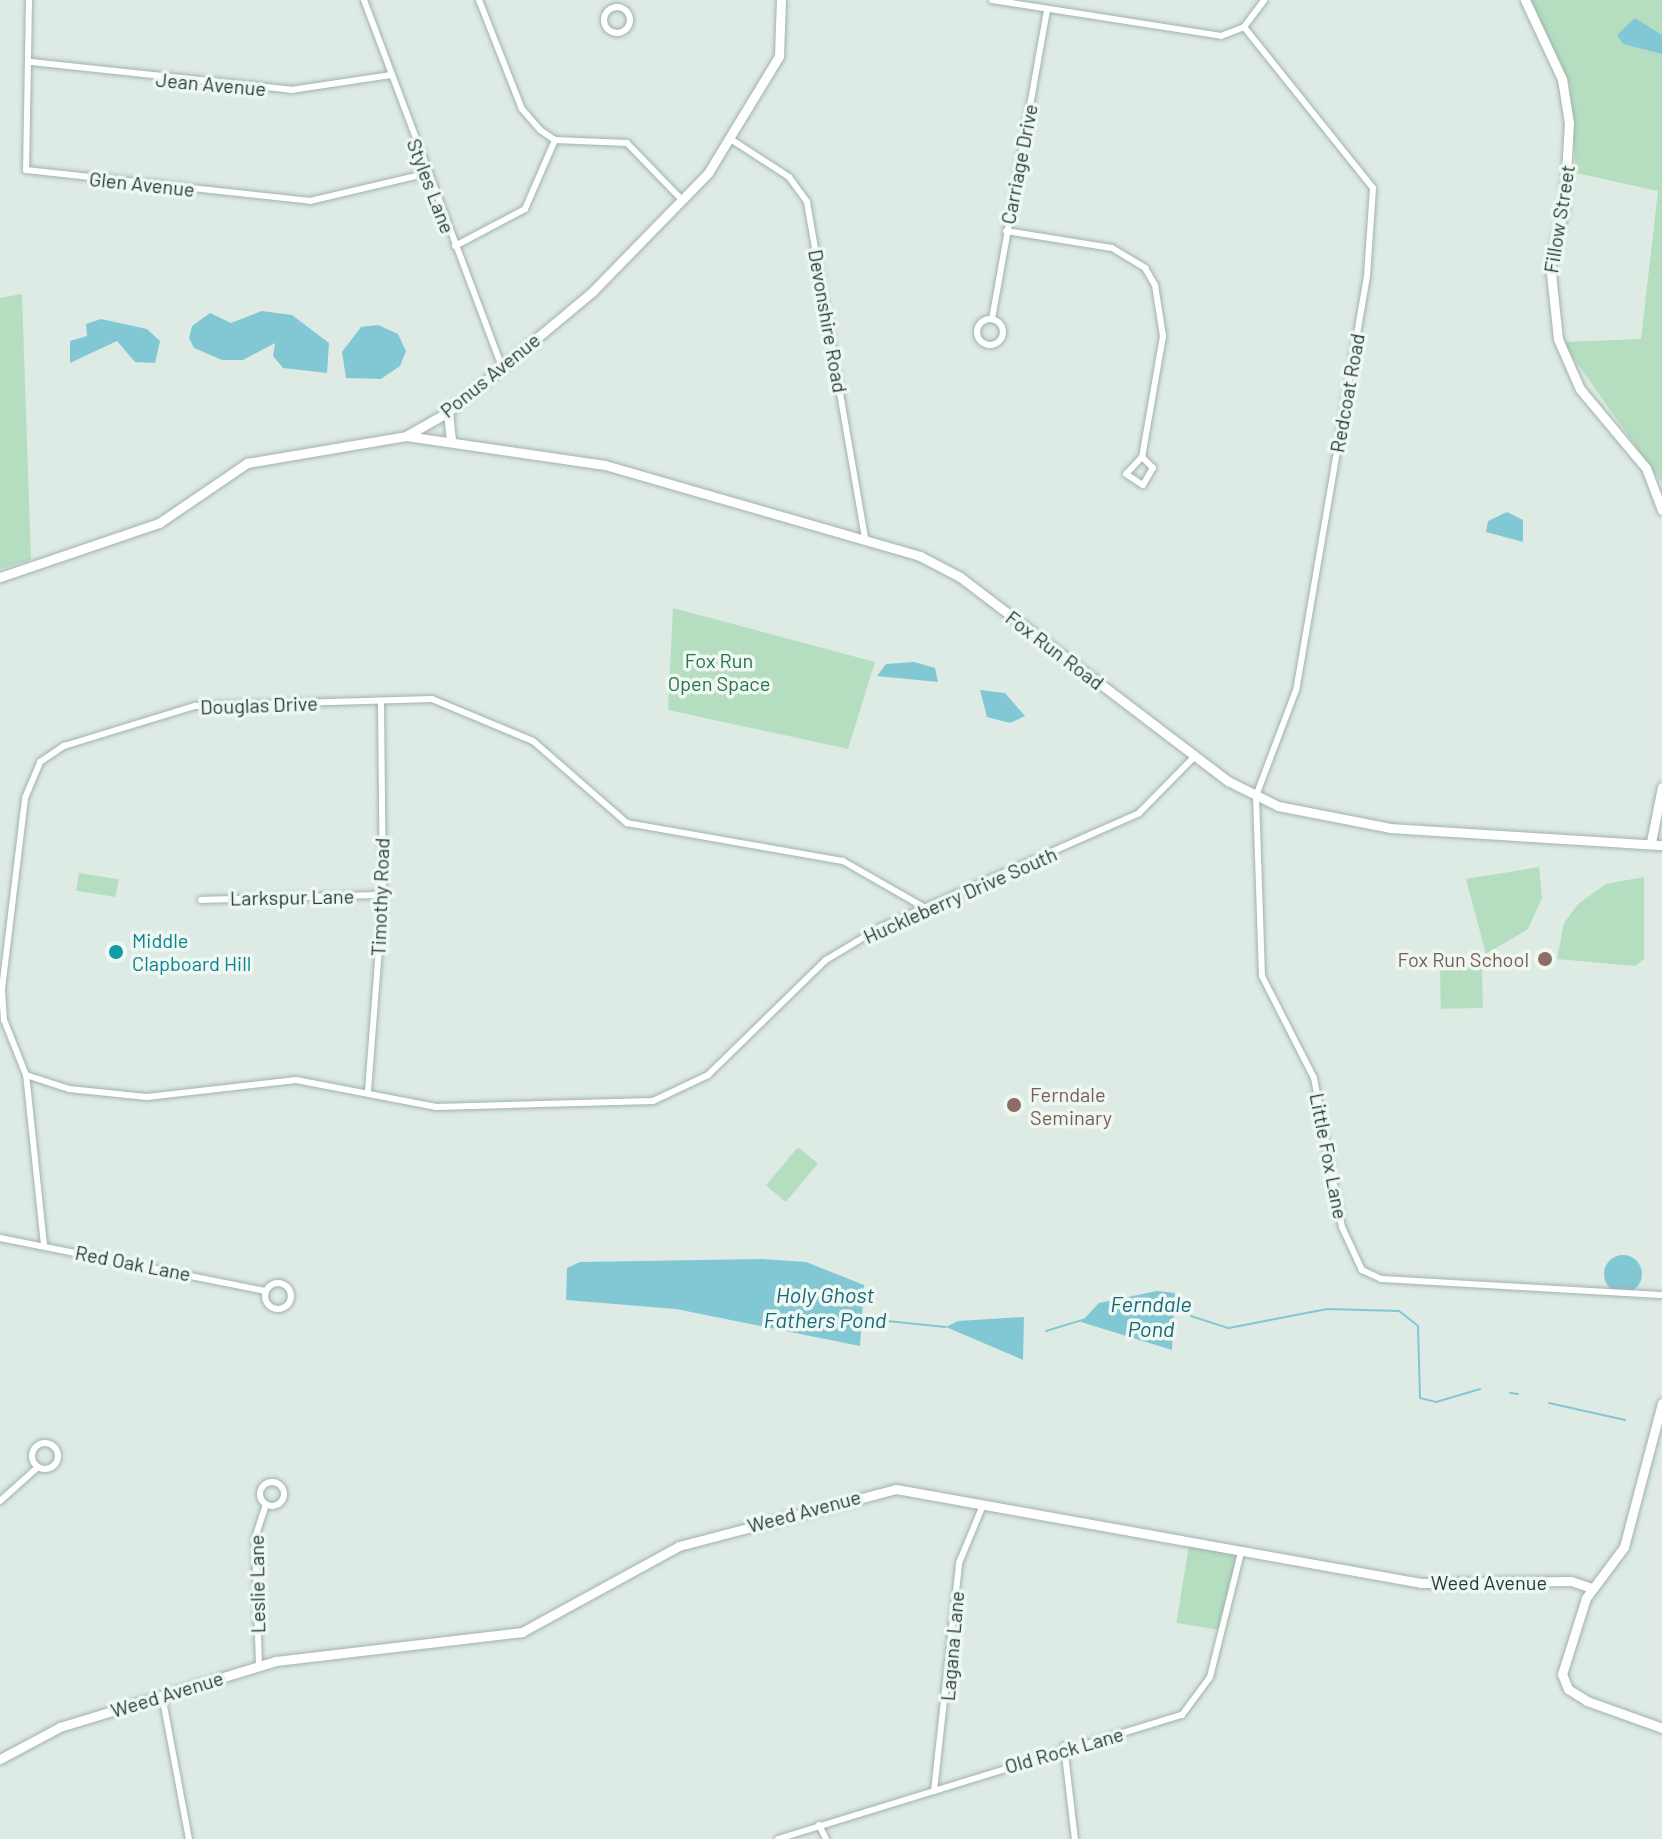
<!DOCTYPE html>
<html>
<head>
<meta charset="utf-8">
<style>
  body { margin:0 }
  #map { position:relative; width:1662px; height:1839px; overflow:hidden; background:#deebe5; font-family:Barlow,sans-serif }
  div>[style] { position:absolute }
  .green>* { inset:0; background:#b5dec1; transform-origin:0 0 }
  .water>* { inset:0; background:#82c7d4 }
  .round { border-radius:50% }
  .stream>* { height:2px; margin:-1px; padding:0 1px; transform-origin:1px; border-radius:1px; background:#82c7d4 }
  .roads { filter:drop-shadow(0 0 2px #a1b3ac) drop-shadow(0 0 2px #a1b3ac) }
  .street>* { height:6px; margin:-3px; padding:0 3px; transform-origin:3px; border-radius:3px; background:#fff }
  .street>.ring { margin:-3px; padding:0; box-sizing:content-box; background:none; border:6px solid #fff; border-radius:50% }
  .secondary>* { height:9px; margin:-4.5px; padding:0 4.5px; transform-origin:4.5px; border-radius:4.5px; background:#fff }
  .dots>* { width:22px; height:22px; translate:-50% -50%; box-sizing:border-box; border:4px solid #eff7f3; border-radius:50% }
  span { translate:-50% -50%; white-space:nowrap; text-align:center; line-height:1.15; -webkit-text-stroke:7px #eff7f3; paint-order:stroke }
  .street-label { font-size:20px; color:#1f3b34 }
  .park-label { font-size:20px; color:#277445 }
  .culture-label { font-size:20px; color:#0d838f }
  .left { translate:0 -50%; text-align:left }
  .education-label { font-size:20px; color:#785e54 }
  .right { translate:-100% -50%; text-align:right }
  .water-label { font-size:22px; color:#16697a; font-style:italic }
</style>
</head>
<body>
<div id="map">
  <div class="green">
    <i style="clip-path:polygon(1530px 0,1662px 0,1662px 483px,1562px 342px,1641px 339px,1658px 191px,1576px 173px,1570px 85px)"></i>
    <i style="clip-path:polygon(22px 294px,31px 560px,0 569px,0 298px)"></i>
    <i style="clip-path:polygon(673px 608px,875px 662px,848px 749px,668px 710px)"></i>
    <i style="clip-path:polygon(1539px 867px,1542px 898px,1528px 929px,1486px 954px,1466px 879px)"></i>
    <i style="left:79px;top:873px;width:40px;height:18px;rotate:9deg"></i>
    <i style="clip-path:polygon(1644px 877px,1644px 959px,1635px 966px,1557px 959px,1564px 923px,1578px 904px,1606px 884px)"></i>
    <i style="left:1482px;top:965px;width:43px;height:42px;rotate:89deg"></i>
    <i style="left:798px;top:1147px;width:26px;height:50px;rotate:40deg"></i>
    <i style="left:1189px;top:1544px;width:49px;height:80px;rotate:9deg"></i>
  </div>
  <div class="water">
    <i style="clip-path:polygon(1635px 18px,1662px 35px,1662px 54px,1623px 44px,1617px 35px)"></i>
    <i style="clip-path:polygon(262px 311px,292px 315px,329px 343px,327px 373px,283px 368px,273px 356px,275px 343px,243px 360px,222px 360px,194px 348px,189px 338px,192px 326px,210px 313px,231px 323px)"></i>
    <i style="clip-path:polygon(101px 319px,147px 329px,160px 341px,155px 363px,135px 362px,117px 341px,70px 363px,70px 341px,87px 336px,86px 324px)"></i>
    <i style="clip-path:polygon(378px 325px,398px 334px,406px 351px,400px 366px,381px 379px,346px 378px,342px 352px,361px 327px)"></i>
    <i style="clip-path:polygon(1507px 512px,1523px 520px,1523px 542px,1486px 532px,1488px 521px)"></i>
    <i style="clip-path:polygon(914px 662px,935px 668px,938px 682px,877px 676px,886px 664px)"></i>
    <i style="clip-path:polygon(980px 690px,1005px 693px,1025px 716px,1010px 723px,987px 717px)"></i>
    <i class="round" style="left:1604px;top:1255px;width:38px;height:38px"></i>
    <i style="clip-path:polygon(761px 1259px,806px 1262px,864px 1285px,860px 1346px,676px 1309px,566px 1300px,567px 1268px,580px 1262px)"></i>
    <i style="clip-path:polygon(1157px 1291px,1175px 1293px,1172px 1350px,1081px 1322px,1099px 1303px)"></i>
    <i style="clip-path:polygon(1024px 1317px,1023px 1360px,946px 1327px,958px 1321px)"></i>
  </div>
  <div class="stream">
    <i style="left:1191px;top:1316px;width:40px;rotate:18deg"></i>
    <i style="left:1229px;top:1328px;width:100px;rotate:-11deg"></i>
    <i style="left:1327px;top:1309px;width:72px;rotate:1.6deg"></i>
    <i style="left:1399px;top:1311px;width:24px;rotate:38deg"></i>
    <i style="left:1418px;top:1326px;width:72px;rotate:88.4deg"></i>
    <i style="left:1420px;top:1398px;width:16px;rotate:14deg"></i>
    <i style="left:1436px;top:1402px;width:46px;rotate:-16.5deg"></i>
    <i style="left:887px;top:1321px;width:59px;rotate:5.8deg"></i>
    <i style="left:1046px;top:1331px;width:39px;rotate:-17deg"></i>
    <i style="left:1510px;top:1393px;width:8px;rotate:7deg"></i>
    <i style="left:1549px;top:1403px;width:78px;rotate:12.6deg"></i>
  </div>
  <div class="roads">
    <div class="street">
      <i style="left:29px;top:0;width:170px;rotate:91deg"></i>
      <i style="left:26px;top:170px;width:286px;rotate:6.2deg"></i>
      <i style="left:310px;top:201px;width:117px;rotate:-13.3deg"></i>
      <i style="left:364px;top:0;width:395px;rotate:69.4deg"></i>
      <i style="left:479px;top:0;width:117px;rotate:68.5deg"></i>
      <i style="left:522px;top:109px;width:28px;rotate:49deg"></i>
      <i style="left:540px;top:130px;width:18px;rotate:34deg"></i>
      <i style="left:555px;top:140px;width:72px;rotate:2.4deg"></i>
      <i style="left:627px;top:143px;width:81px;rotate:46deg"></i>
      <i style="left:992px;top:0;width:232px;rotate:8.9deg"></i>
      <i style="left:1221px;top:36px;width:25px;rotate:-21deg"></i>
      <i style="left:1244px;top:27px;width:34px;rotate:-53deg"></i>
      <i class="ring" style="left:604px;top:7px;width:20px;height:20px"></i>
      <i style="left:1244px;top:27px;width:206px;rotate:51.3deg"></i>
      <i style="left:1373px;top:188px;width:88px;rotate:93.9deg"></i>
      <i style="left:1367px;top:276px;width:420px;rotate:99.7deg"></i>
      <i style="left:1296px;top:690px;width:113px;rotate:110.7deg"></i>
      <i style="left:1256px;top:796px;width:180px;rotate:88.1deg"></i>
      <i style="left:1262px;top:976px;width:114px;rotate:63deg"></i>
      <i style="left:1314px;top:1078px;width:152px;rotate:79.4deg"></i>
      <i style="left:1342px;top:1227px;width:47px;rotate:65.1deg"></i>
      <i style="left:1362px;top:1270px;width:21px;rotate:25deg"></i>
      <i style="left:1381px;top:1279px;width:281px;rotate:3.3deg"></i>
      <i style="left:31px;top:62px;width:262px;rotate:6.1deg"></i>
      <i style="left:291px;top:90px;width:101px;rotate:-8.5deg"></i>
      <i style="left:732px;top:140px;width:68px;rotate:33deg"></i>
      <i style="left:789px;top:177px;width:31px;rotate:54deg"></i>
      <i style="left:807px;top:202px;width:341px;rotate:80.2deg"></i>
      <i style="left:1006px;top:231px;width:107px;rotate:9.1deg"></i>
      <i style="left:1112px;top:248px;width:39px;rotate:31deg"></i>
      <i style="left:1145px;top:268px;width:20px;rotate:60deg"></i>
      <i style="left:1155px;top:285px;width:52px;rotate:81.1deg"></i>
      <i style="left:1163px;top:336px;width:123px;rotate:99.8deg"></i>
      <i style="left:1142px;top:457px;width:23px;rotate:133deg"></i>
      <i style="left:1126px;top:474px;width:20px;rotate:33deg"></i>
      <i style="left:1143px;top:485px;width:20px;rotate:-60deg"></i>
      <i style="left:1153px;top:468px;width:16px;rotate:-135deg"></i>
      <i style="left:455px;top:246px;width:79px;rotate:-27.9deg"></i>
      <i style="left:525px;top:209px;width:75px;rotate:-66.5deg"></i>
      <i class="ring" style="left:977px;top:319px;width:20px;height:20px"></i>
      <i style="left:992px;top:319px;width:314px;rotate:-79.9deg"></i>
      <i style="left:201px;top:900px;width:182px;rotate:-1.6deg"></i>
      <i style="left:26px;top:1075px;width:45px;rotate:18deg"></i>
      <i style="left:69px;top:1089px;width:78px;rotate:5.9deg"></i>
      <i style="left:147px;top:1097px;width:150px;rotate:-6.5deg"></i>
      <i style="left:296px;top:1080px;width:143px;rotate:10.9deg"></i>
      <i style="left:436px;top:1107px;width:217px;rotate:-1.6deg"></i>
      <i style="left:653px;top:1101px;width:61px;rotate:-25.3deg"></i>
      <i style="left:708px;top:1075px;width:165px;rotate:-44.3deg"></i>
      <i style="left:826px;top:960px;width:64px;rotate:-31deg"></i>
      <i style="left:881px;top:927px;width:282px;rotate:-23.8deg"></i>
      <i style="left:1139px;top:813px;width:80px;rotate:-45.5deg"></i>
      <i style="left:368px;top:1091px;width:197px;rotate:-85.6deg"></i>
      <i style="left:383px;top:895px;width:193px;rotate:-90.6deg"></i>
      <i style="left:0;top:1238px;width:270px;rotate:11.3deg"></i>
      <i style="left:44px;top:1245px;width:171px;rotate:-96deg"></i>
      <i style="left:26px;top:1075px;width:59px;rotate:-111.8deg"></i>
      <i style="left:4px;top:1020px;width:31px;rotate:-94deg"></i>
      <i style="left:2px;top:989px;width:192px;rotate:-83.1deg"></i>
      <i style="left:25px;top:798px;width:39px;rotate:-67deg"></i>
      <i style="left:40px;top:762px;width:29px;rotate:-34deg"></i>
      <i style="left:64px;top:746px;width:137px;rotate:-17deg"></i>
      <i style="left:195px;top:706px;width:237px;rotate:-1.7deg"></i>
      <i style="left:432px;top:699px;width:109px;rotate:22.6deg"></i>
      <i style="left:533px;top:741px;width:125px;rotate:41.1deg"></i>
      <i style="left:627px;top:823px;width:219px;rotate:10deg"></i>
      <i style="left:843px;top:861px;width:95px;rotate:29.8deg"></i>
      <i class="ring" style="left:265px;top:1283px;width:20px;height:20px"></i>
      <i class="ring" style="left:32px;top:1443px;width:20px;height:20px"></i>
      <i class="ring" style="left:260px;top:1482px;width:18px;height:18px"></i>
      <i style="left:0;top:1501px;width:51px;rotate:-41.8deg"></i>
      <i style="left:259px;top:1666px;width:128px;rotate:-91.8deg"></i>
      <i style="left:255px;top:1538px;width:35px;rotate:-72deg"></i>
      <i style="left:162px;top:1695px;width:147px;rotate:79.4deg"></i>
      <i style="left:1064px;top:1746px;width:94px;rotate:83.3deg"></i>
      <i style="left:934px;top:1791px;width:229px;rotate:-83.7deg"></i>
      <i style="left:959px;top:1563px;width:63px;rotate:-67.5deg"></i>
      <i style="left:819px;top:1825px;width:16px;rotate:63deg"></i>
      <i style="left:778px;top:1839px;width:423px;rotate:-17.1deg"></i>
      <i style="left:1182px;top:1715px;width:47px;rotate:-53.6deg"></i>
      <i style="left:1210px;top:1677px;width:128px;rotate:-76deg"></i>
    </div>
    <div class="secondary">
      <i style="left:1525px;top:0;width:87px;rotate:64.9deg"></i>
      <i style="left:1562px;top:79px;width:45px;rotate:81deg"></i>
      <i style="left:1569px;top:123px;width:85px;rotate:93.4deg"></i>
      <i style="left:1564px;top:208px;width:58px;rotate:104deg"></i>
      <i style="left:1550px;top:264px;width:75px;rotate:83.9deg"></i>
      <i style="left:1558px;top:339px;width:55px;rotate:66.3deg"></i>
      <i style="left:1580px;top:389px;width:103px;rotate:50.1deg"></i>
      <i style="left:1646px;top:468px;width:45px;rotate:69.1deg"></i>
      <i style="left:448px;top:412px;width:30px;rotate:84deg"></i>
      <i style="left:406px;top:436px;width:201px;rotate:8.3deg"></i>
      <i style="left:605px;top:465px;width:328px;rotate:16.1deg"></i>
      <i style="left:920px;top:556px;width:45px;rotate:27.7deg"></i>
      <i style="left:960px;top:577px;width:337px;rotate:37.3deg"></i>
      <i style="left:1228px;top:781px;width:56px;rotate:26.6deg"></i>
      <i style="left:1278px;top:806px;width:114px;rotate:11.1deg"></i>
      <i style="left:1390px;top:828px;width:273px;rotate:3.6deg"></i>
      <i style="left:0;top:577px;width:168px;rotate:-18.8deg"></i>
      <i style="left:159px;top:523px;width:107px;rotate:-34.3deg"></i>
      <i style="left:247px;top:463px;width:161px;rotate:-9.6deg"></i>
      <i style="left:406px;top:436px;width:48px;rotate:-29.7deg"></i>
      <i style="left:448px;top:412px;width:189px;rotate:-39.8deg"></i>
      <i style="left:593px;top:291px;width:165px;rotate:-45.7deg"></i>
      <i style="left:708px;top:173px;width:137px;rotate:-58.7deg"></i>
      <i style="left:779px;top:56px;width:56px;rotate:-88deg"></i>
      <i style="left:1651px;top:842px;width:56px;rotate:-78.7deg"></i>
      <i style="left:1662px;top:1403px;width:149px;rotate:104.8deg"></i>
      <i style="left:1624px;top:1547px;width:64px;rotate:126.7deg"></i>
      <i style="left:1586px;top:1598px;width:80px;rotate:107.5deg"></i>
      <i style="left:1562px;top:1674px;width:16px;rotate:68deg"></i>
      <i style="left:1568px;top:1689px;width:22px;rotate:32deg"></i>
      <i style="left:1587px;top:1701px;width:80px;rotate:19.8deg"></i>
      <i style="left:0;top:1759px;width:68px;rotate:-28.1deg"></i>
      <i style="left:60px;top:1727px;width:226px;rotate:-17deg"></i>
      <i style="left:276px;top:1661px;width:248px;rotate:-6.7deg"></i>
      <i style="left:522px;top:1632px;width:179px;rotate:-28.7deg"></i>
      <i style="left:679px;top:1546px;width:224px;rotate:-14.7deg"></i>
      <i style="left:896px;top:1489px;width:533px;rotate:10.15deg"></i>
      <i style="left:1421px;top:1583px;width:150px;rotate:-0.8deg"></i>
      <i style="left:1571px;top:1581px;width:21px;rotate:19deg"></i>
    </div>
  </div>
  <div class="dots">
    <i style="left:116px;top:952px;background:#0f9aa8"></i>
    <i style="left:1545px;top:959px;background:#8d6e63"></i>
    <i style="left:1014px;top:1105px;background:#8d6e63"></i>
  </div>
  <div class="street-label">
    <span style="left:211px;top:84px;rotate:5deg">Jean Avenue</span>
    <span style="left:1019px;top:164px;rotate:-79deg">Carriage Drive</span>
    <span style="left:142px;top:184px;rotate:6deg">Glen Avenue</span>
    <span style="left:431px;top:186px;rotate:69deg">Styles Lane</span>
    <span style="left:1559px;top:219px;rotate:-81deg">Fillow Street</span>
    <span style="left:828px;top:321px;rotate:80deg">Devonshire Road</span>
    <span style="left:490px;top:375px;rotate:-39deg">Ponus Avenue</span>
    <span style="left:1347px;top:393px;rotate:-80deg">Redcoat Road</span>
    <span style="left:1055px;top:650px;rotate:37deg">Fox Run Road</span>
    <span style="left:259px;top:705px;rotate:-2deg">Douglas Drive</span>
    <span style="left:960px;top:895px;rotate:-24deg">Huckleberry Drive South</span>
    <span style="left:292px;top:897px;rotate:-1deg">Larkspur Lane</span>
    <span style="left:380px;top:897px;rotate:-88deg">Timothy Road</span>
    <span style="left:1329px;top:1156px;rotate:79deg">Little Fox Lane</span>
    <span style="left:133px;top:1263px;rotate:11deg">Red Oak Lane</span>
    <span style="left:804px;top:1511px;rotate:-15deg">Weed Avenue</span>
    <span style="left:1489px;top:1582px">Weed Avenue</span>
    <span style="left:257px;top:1584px;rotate:-91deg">Leslie Lane</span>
    <span style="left:952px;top:1646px;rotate:-85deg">Lagana Lane</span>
    <span style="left:167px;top:1694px;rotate:-17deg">Weed Avenue</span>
    <span style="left:1064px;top:1750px;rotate:-16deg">Old Rock Lane</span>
  </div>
  <div class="park-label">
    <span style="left:719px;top:672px">Fox Run<br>Open Space</span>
  </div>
  <div class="culture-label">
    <span class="left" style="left:132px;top:952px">Middle<br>Clapboard Hill</span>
  </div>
  <div class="education-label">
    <span class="right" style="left:1529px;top:959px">Fox Run School</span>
    <span class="left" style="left:1030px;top:1106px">Ferndale<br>Seminary</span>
  </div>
  <div class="water-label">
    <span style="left:825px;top:1307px">Holy Ghost<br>Fathers Pond</span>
    <span style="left:1151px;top:1316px">Ferndale<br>Pond</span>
  </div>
</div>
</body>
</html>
